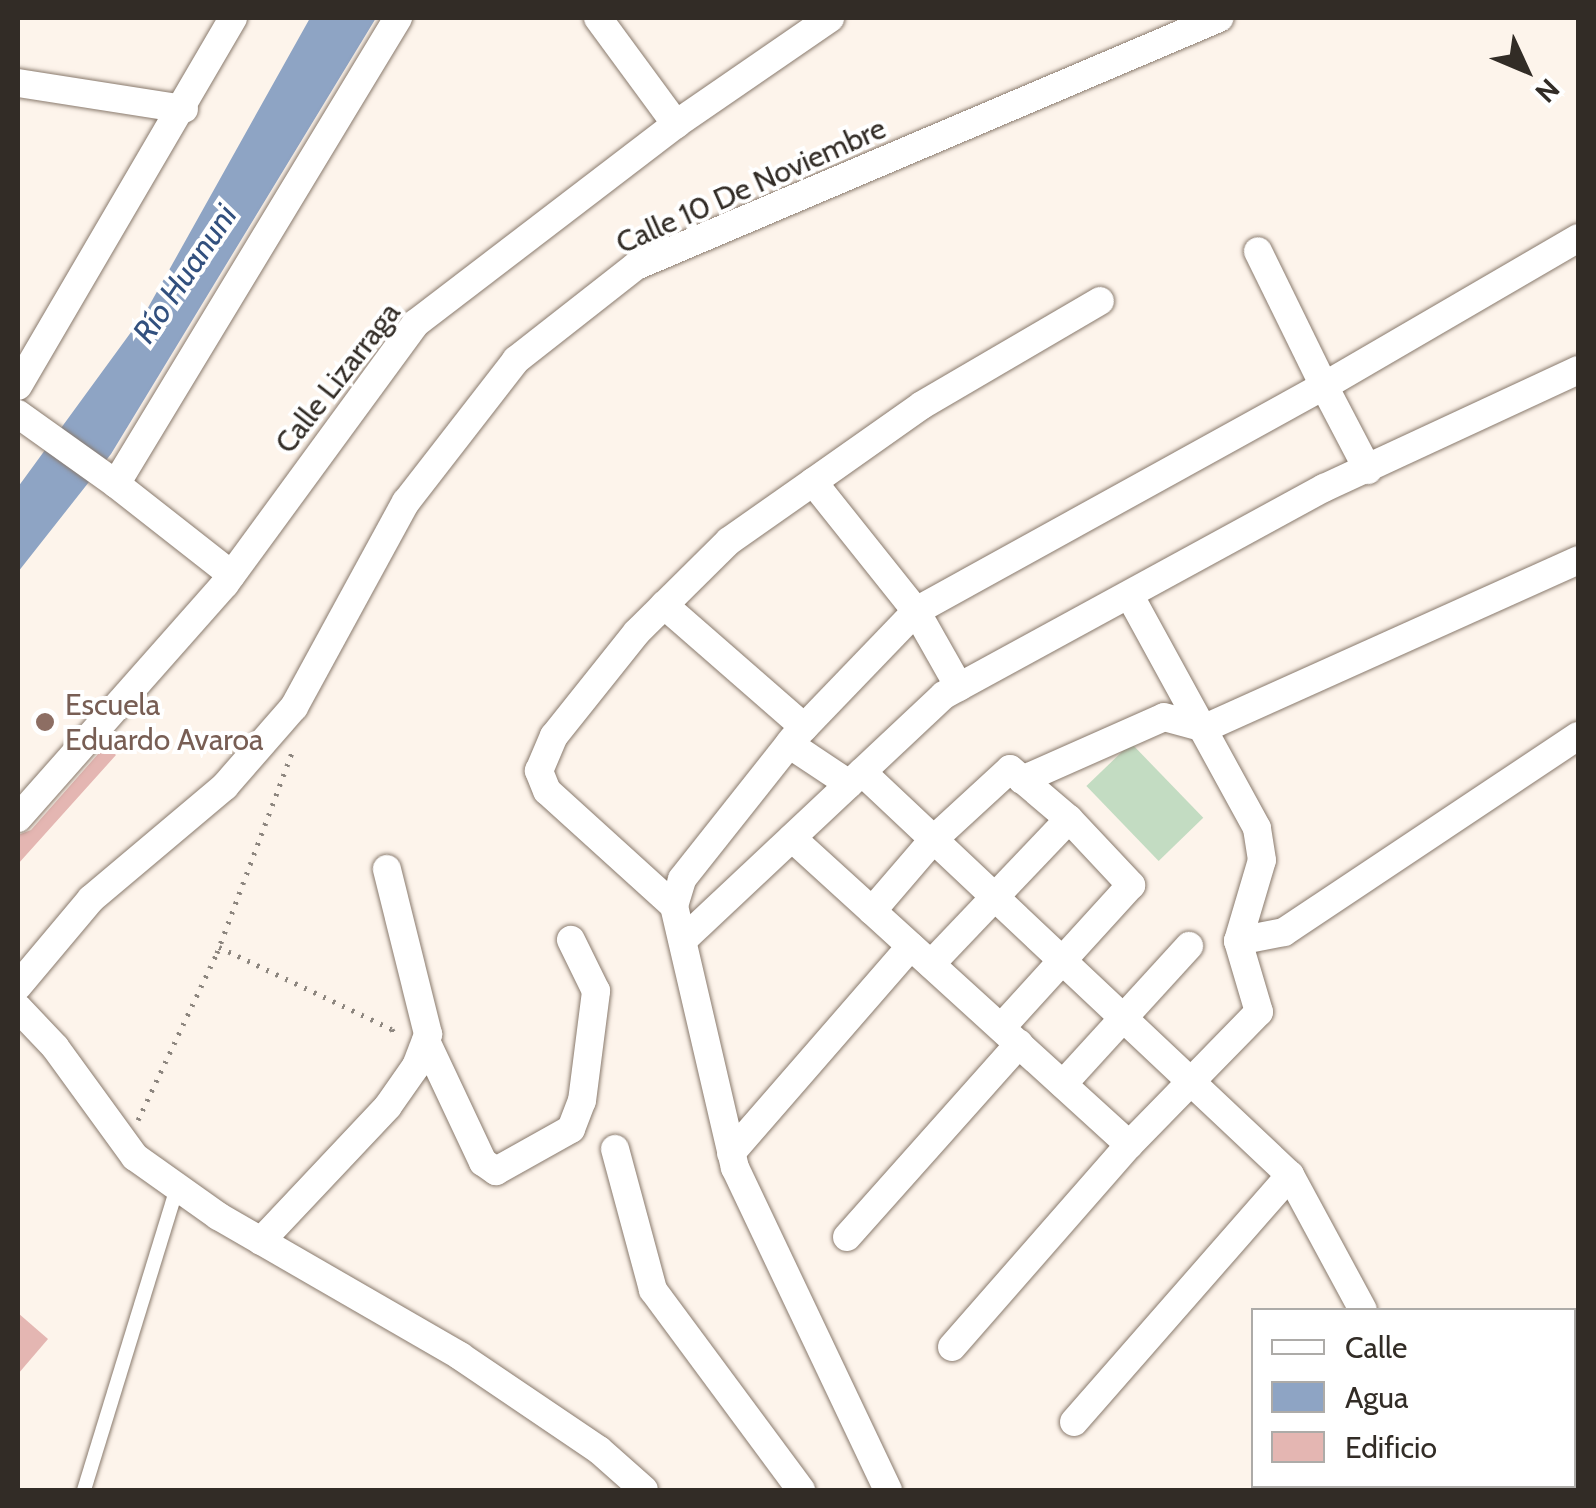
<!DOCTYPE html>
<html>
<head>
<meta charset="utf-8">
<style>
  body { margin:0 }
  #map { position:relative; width:1596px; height:1508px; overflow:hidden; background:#fdf4eb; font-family:Cabin,sans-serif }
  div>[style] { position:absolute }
  .green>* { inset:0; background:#c3dcc2; transform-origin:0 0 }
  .water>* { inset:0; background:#8ea4c4 }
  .building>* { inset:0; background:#e4b6b2 }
  .path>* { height:5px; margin-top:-2.5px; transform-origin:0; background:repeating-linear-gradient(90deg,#8d867f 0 2.5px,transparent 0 10.5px) }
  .roads { filter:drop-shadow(0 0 2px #897a6d) drop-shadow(0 0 2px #897a6d) }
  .service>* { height:14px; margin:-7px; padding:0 7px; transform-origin:7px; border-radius:7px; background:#fff }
  .minor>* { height:28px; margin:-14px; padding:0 14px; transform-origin:14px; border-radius:14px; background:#fff }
  .dots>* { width:28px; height:28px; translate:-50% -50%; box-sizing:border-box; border:5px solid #fff; border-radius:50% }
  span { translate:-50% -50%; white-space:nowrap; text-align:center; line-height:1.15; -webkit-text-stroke:8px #fff; paint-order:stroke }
  .street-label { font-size:30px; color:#322c26 }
  .education-label { font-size:30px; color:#785e54 }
  .left { translate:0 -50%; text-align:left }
  .water-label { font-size:32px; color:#32507e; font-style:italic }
  .frame { position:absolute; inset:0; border:20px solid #322c26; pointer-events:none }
  .legend { position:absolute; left:1251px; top:1308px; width:325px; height:180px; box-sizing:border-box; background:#fff; border:2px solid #adaba8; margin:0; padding:12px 18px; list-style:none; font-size:30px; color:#322c26 }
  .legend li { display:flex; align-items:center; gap:20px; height:50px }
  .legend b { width:50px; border:2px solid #adaba8 }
  .north { position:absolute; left:1476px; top:20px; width:100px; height:100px; -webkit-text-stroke:8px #fff; paint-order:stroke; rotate:134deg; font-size:28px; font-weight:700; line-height:40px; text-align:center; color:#322c26 }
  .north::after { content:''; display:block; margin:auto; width:35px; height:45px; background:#322c26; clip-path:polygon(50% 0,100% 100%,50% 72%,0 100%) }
</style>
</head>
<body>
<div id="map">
  <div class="green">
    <i style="left:1131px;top:743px;width:104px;height:62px;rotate:46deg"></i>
  </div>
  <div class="water">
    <i style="clip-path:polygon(310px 18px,376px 18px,111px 454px,18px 572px,18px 487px,145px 313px)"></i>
  </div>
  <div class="building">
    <i style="clip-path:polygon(106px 745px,116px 755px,18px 864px,18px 835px,31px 830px)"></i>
    <i style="clip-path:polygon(18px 1313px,48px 1339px,18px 1374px)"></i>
  </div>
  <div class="path">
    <i style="left:219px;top:947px;width:191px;rotate:25.4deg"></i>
    <i style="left:392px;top:1029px;width:10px;rotate:66deg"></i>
    <i style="left:138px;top:1120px;width:185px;rotate:-64.7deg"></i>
    <i style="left:217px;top:953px;width:215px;rotate:-69.5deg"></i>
  </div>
  <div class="roads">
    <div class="service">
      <i style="left:84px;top:1490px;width:317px;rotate:-72.9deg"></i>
    </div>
    <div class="minor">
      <i style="left:598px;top:18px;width:132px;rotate:53.7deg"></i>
      <i style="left:18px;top:83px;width:168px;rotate:8.9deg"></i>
      <i style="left:18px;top:386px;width:426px;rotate:-59.7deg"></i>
      <i style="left:18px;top:414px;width:120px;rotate:35.5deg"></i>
      <i style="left:116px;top:484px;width:545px;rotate:-58.82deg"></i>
      <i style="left:1368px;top:470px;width:95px;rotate:-117.6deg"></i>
      <i style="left:1324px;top:386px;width:294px;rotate:-30.2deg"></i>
      <i style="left:116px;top:484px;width:147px;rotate:38.1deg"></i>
      <i style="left:664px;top:605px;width:186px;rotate:41.1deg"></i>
      <i style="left:959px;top:687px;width:87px;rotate:-119.5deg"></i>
      <i style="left:916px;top:611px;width:165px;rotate:-128.6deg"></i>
      <i style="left:813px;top:482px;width:133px;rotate:-35.2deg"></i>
      <i style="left:922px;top:405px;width:206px;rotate:-30.3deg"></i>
      <i style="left:789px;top:744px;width:72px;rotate:33.7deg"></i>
      <i style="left:862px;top:772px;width:588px;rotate:43.28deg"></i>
      <i style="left:1290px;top:1175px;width:153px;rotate:61.6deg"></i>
      <i style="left:1022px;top:780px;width:155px;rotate:-23.9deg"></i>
      <i style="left:1164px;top:717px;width:42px;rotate:15deg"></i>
      <i style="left:1205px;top:728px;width:409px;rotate:-24.2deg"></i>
      <i style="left:18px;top:818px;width:312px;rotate:-48.5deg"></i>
      <i style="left:225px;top:584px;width:323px;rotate:-53.8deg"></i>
      <i style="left:416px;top:323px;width:327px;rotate:-37.4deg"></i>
      <i style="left:676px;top:124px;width:187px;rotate:-34.5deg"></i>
      <i style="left:792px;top:838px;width:456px;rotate:42.3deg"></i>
      <i style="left:1129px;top:1145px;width:186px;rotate:-45.7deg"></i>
      <i style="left:1259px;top:1012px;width:74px;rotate:-106.5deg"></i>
      <i style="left:1238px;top:941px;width:84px;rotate:-73.5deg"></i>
      <i style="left:1262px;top:860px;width:32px;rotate:-99deg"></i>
      <i style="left:1257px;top:828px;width:262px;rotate:-118.7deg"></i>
      <i style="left:674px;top:906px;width:171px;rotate:-137.8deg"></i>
      <i style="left:547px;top:791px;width:22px;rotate:-112deg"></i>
      <i style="left:539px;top:771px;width:38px;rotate:-67deg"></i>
      <i style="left:554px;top:736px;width:133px;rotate:-51.4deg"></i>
      <i style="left:637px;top:632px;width:129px;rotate:-44.7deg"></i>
      <i style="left:729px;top:541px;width:103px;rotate:-35.1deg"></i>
      <i style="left:872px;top:911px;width:95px;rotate:-49.3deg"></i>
      <i style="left:934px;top:839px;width:103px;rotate:-42.6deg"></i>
      <i style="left:1010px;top:769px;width:77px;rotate:40.3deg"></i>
      <i style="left:1069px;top:819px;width:91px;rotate:46.8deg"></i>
      <i style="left:1131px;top:885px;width:193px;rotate:132.3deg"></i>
      <i style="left:683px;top:940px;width:358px;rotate:-43.2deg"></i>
      <i style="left:944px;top:695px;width:433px;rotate:-28.6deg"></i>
      <i style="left:1324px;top:488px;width:280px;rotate:-24.9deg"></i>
      <i style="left:1238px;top:941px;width:47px;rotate:-11.1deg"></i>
      <i style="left:1284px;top:932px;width:353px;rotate:-33.7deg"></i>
      <i style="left:931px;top:964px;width:200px;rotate:-46.4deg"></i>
      <i style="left:18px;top:986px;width:114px;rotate:-50deg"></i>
      <i style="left:91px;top:899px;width:175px;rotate:-40.1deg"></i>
      <i style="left:225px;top:786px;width:105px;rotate:-48.9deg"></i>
      <i style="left:294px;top:707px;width:234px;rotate:-61.4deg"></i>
      <i style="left:406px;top:502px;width:180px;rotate:-52.2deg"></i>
      <i style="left:516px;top:360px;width:152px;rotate:-38.1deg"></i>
      <i style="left:636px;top:266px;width:634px;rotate:-23.04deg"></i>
      <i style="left:18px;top:1008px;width:54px;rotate:46.5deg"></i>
      <i style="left:55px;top:1047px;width:136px;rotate:54deg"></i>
      <i style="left:135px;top:1157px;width:102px;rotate:35.4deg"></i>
      <i style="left:218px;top:1216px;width:280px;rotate:30deg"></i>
      <i style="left:460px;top:1356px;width:168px;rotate:34.1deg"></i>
      <i style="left:599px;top:1450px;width:60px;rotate:41.6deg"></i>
      <i style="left:426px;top:1041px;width:134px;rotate:64.8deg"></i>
      <i style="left:483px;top:1162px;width:16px;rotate:35deg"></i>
      <i style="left:496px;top:1171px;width:86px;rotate:-29.2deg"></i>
      <i style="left:571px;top:1129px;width:30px;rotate:-69deg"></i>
      <i style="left:582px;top:1101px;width:111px;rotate:-82.7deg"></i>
      <i style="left:596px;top:991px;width:57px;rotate:-116.1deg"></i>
      <i style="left:1063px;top:1084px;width:187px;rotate:-47.6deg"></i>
      <i style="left:615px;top:1149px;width:146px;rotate:74.9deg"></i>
      <i style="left:653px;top:1290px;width:249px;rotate:53.5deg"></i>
      <i style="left:731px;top:1153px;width:274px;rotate:-49deg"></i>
      <i style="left:847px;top:1237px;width:259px;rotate:-48.3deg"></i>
      <i style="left:261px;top:1241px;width:185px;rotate:-46.7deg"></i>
      <i style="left:388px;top:1106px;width:49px;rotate:-55deg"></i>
      <i style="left:416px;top:1066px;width:34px;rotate:-69deg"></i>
      <i style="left:428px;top:1034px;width:170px;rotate:-104deg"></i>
      <i style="left:952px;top:1347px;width:269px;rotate:-48.8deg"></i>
      <i style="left:1074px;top:1422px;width:328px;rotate:-48.8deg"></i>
      <i style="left:1448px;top:1486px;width:4px;rotate:63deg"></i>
      <i style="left:888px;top:1490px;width:357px;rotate:-115.4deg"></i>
      <i style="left:735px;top:1168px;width:269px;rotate:-103.1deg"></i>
      <i style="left:674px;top:906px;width:28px;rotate:-73deg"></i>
      <i style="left:682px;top:879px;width:179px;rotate:-51.6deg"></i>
      <i style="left:793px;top:739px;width:178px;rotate:-46.1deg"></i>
      <i style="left:916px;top:611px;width:466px;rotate:-28.9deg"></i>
      <i style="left:1324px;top:386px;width:150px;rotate:-116.1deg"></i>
    </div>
  </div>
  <div class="dots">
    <i style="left:45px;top:722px;background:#8d6e63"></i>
  </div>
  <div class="street-label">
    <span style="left:751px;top:186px;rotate:-24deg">Calle 10 De Noviembre</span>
    <span style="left:338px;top:378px;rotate:-52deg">Calle Lizarraga</span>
  </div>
  <div class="education-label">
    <span class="left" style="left:65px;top:722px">Escuela<br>Eduardo Avaroa</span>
  </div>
  <div class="water-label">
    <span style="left:185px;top:274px;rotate:-56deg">Río Huanuni</span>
  </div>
  <div class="frame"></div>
  <ul class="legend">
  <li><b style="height:12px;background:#fff"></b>Calle</li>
  <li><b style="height:28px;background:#8ea4c4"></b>Agua</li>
  <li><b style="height:28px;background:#e4b6b2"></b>Edificio</li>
  </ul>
  <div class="north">N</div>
</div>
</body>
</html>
